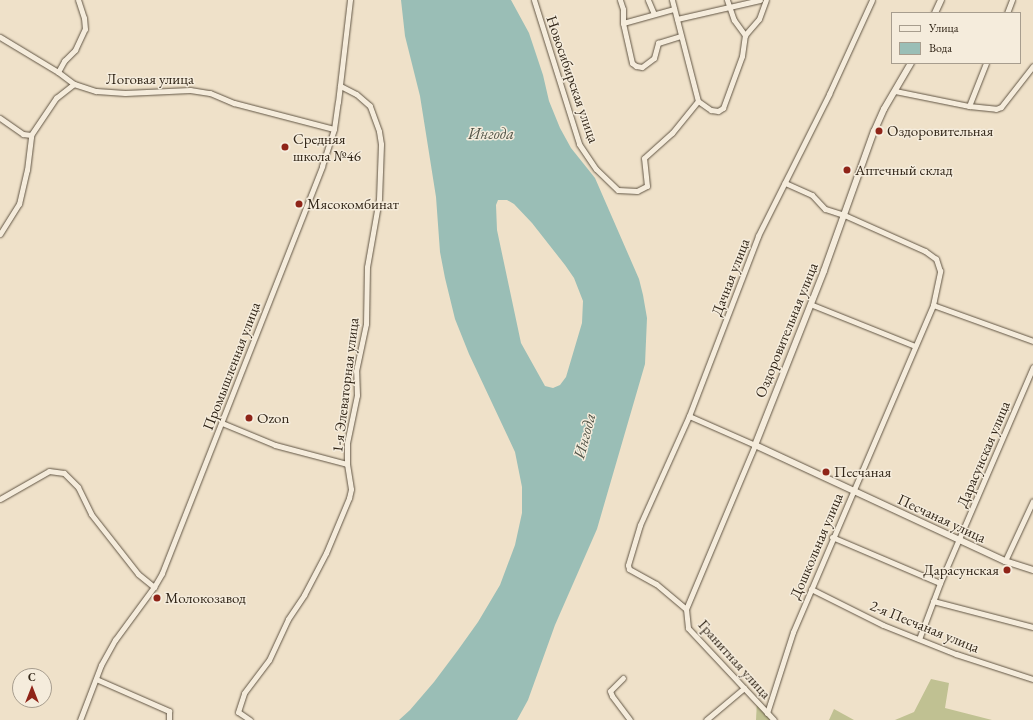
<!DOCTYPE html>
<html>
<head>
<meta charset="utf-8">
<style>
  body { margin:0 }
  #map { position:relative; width:1033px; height:720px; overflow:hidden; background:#efe1c9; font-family:"EB Garamond",serif }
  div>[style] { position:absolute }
  .green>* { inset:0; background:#c0c192 }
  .water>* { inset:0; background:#9abeb6 }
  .roads { filter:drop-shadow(0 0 1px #615544) drop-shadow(0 0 1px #615544) }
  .minor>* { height:5px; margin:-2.5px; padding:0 2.5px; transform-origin:2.5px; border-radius:2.5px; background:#f5ecdc }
  .tertiary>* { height:6px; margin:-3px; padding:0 3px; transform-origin:3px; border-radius:3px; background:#f5ecdc }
  .dots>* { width:11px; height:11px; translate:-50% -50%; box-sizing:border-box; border:2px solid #f5ecdc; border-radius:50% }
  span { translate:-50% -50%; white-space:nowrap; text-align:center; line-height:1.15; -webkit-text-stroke:3px #f5ecdc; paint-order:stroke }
  .street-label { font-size:15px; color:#322618 }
  .poi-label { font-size:15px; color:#322618 }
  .left { translate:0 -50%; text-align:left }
  .right { translate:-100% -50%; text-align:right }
  .water-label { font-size:16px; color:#515447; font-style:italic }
  .legend { position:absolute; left:891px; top:12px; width:130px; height:52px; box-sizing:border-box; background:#f5ecdc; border:1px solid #a79d8e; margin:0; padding:5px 7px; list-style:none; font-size:12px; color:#322618 }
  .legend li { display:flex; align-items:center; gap:8px; height:20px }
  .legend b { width:20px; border:1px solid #a79d8e }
  .north { position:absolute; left:12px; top:668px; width:40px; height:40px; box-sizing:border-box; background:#f5ecdc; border:1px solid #a79d8e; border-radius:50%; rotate:0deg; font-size:11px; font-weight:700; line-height:16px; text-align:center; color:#322618 }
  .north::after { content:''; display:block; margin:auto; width:14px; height:18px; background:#8f2418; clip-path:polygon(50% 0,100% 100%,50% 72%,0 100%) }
</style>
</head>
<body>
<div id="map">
  <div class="green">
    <i style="clip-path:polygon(931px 679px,949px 683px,945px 708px,992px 720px,895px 720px,914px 712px)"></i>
    <i style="clip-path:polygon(757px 701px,774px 720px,756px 720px)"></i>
    <i style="clip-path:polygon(834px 709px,854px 720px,829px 720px)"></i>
  </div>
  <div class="water">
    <i style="clip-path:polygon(evenodd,401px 0,511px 0,529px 33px,543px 75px,549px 101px,560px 128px,571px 148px,595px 178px,639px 279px,643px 295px,647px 318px,645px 364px,597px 529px,555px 625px,528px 700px,517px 720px,399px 720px,410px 710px,434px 682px,458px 650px,478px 622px,500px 585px,515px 545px,522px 513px,522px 487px,515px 452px,469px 354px,455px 319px,445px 278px,440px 252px,436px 197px,420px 96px,405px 36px,401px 0,498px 200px,507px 200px,514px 204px,532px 223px,565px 265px,574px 278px,583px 301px,582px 323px,566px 377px,560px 385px,553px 388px,545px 386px,521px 343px,497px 230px,496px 205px,498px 200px)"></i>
  </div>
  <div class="roads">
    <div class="minor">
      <i style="left:534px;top:0;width:151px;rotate:72.6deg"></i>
      <i style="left:579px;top:144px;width:30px;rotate:56deg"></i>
      <i style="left:596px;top:169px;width:30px;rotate:44deg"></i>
      <i style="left:618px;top:190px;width:19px;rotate:3deg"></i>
      <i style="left:637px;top:191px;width:11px;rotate:-27deg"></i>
      <i style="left:647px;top:186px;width:28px;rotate:-96deg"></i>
      <i style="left:644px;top:158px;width:38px;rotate:-42deg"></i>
      <i style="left:672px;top:133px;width:41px;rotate:-50.9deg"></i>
      <i style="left:698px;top:101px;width:16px;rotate:35deg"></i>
      <i style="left:711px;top:110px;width:7px;rotate:8deg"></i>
      <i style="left:718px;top:111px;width:6px;rotate:-31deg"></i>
      <i style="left:723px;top:108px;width:55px;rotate:-69.9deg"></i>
      <i style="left:742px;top:56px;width:21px;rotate:-82deg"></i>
      <i style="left:745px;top:35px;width:21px;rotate:-49deg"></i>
      <i style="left:759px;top:19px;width:20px;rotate:-70deg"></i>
      <i style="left:620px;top:0;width:9px;rotate:72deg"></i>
      <i style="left:623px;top:9px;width:14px;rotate:90deg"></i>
      <i style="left:623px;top:23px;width:41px;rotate:77.3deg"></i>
      <i style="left:632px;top:63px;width:5px;rotate:37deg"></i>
      <i style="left:636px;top:66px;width:6px;rotate:9deg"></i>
      <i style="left:642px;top:67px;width:15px;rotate:-37deg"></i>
      <i style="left:654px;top:58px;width:16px;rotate:-75deg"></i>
      <i style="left:658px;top:43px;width:24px;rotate:-17deg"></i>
      <i style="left:648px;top:0;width:15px;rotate:67deg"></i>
      <i style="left:672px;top:0;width:104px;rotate:75.6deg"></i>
      <i style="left:727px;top:0;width:21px;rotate:71deg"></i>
      <i style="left:734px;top:20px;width:19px;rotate:54deg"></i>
      <i style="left:1007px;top:13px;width:14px;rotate:-69deg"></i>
      <i style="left:677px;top:19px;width:85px;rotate:-12.9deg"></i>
      <i style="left:623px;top:23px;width:53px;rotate:-15.4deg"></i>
      <i style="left:0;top:37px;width:68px;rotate:31.1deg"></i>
      <i style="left:58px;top:72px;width:20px;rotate:37deg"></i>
      <i style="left:74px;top:84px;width:23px;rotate:18deg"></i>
      <i style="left:96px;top:91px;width:29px;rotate:4deg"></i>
      <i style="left:125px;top:93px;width:65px;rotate:-2.6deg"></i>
      <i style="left:190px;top:90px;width:20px;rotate:9deg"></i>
      <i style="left:210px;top:93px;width:26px;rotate:23deg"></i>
      <i style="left:234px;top:103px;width:103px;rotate:14.6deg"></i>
      <i style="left:58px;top:72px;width:13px;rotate:-61deg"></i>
      <i style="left:64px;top:61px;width:16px;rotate:-45deg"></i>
      <i style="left:75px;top:50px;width:23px;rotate:-65deg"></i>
      <i style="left:85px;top:29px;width:11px;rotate:-95deg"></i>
      <i style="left:84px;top:18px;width:19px;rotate:-108deg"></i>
      <i style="left:895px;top:91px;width:76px;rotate:11.5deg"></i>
      <i style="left:969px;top:106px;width:27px;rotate:6deg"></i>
      <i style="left:996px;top:109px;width:5px;rotate:-22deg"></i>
      <i style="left:1001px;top:107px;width:52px;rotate:-52deg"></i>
      <i style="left:969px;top:106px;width:46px;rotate:-68.4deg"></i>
      <i style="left:0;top:118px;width:28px;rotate:35deg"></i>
      <i style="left:23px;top:134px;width:8px;rotate:7deg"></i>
      <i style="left:31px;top:135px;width:45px;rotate:-56deg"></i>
      <i style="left:56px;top:98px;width:23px;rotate:-38deg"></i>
      <i style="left:0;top:234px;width:36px;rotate:-58deg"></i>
      <i style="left:19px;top:204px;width:35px;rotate:-77deg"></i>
      <i style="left:27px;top:170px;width:35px;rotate:-83deg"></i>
      <i style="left:810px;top:304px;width:113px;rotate:21.8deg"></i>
      <i style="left:933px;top:305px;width:106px;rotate:19.8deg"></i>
      <i style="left:222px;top:423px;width:57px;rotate:22.5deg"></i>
      <i style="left:275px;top:445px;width:74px;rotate:14.8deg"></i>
      <i style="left:0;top:499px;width:56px;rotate:-29.7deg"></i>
      <i style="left:49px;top:471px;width:15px;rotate:8deg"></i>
      <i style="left:64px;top:473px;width:20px;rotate:45deg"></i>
      <i style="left:78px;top:487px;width:30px;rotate:64deg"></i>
      <i style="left:91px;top:514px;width:76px;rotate:51.9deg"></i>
      <i style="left:138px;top:574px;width:21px;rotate:39deg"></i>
      <i style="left:832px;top:537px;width:117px;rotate:23.1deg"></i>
      <i style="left:1005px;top:561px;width:66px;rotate:-65deg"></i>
      <i style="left:811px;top:589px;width:80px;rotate:26.6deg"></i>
      <i style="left:883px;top:625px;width:79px;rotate:21.7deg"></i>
      <i style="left:956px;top:654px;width:81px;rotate:18deg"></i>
      <i style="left:933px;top:601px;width:103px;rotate:14.6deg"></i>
      <i style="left:686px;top:609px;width:178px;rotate:-67.2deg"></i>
      <i style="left:755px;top:445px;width:72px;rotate:-156.3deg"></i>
      <i style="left:919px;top:639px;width:60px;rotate:-69.4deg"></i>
      <i style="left:940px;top:583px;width:235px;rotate:-66.7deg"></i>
      <i style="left:623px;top:678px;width:18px;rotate:135deg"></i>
      <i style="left:610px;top:691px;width:5px;rotate:68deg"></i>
      <i style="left:612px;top:696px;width:30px;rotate:53deg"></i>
      <i style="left:96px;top:679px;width:80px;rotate:23.7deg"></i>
      <i style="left:169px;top:711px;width:9px;rotate:90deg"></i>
      <i style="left:767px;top:713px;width:85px;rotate:-72.2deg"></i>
      <i style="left:793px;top:632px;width:356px;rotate:-66.8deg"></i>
      <i style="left:933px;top:305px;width:35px;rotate:-78deg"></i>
      <i style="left:940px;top:271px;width:13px;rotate:-108deg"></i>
      <i style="left:936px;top:259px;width:14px;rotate:-144deg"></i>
      <i style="left:925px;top:251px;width:89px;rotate:-156deg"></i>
      <i style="left:844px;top:215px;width:20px;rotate:-162deg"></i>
      <i style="left:825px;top:209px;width:19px;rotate:-133deg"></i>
      <i style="left:812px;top:195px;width:30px;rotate:-156deg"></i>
      <i style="left:80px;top:720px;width:59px;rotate:-69.1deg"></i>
      <i style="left:101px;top:665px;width:29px;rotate:-61deg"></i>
      <i style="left:115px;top:640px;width:66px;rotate:-53.7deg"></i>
      <i style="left:154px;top:587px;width:16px;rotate:-60deg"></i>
      <i style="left:162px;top:573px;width:437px;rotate:-68.5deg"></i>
      <i style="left:322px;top:166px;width:39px;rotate:-72deg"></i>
      <i style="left:334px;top:129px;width:27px;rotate:-82deg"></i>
      <i style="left:338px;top:102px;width:103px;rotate:-83.3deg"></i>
      <i style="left:250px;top:720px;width:14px;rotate:-146deg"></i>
      <i style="left:238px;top:712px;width:20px;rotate:-72deg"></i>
      <i style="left:244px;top:693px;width:41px;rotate:-52.9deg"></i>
      <i style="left:269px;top:660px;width:45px;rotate:-65.1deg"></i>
      <i style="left:288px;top:619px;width:29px;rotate:-56deg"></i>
      <i style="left:304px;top:595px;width:47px;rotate:-62.4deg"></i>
      <i style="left:326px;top:553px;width:60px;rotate:-67.3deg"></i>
      <i style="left:349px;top:498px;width:9px;rotate:-77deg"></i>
      <i style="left:351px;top:489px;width:25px;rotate:-99deg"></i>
      <i style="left:347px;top:464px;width:21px;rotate:-90deg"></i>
      <i style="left:347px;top:443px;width:49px;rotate:-78.2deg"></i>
      <i style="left:357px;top:395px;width:24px;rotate:-92deg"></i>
      <i style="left:356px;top:371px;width:48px;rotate:-78deg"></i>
      <i style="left:366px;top:324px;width:57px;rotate:-89deg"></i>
      <i style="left:367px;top:267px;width:69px;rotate:-80deg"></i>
      <i style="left:379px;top:199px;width:55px;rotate:-87.9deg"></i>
      <i style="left:381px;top:144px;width:13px;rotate:-99deg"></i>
      <i style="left:379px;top:131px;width:27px;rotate:-110deg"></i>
      <i style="left:370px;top:106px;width:18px;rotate:-139deg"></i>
      <i style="left:356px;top:94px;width:18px;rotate:-153deg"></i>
      <i style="left:706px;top:720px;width:50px;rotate:-40.1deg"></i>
      <i style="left:774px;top:720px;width:126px;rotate:-133.1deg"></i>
      <i style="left:688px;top:628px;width:19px;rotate:-96deg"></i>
      <i style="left:686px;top:609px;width:39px;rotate:-140deg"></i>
      <i style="left:656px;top:584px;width:31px;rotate:-151deg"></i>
      <i style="left:629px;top:569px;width:4px;rotate:-104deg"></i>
      <i style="left:628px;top:565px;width:42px;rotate:-73.3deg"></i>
      <i style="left:640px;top:525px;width:120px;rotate:-65.8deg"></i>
      <i style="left:689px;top:416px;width:193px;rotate:-69deg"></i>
      <i style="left:758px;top:236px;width:159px;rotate:-63.4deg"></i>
      <i style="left:829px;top:94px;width:103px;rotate:-65.4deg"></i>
    </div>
    <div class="tertiary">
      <i style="left:935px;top:13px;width:14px;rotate:-65deg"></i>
      <i style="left:911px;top:63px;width:53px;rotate:120.4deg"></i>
      <i style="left:884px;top:109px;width:24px;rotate:114deg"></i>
      <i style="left:874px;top:131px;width:149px;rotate:109.7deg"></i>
      <i style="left:824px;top:271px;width:187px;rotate:111.6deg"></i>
      <i style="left:755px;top:445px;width:276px;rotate:24.9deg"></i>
      <i style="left:1005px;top:561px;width:29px;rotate:18deg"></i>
    </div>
  </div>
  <div class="dots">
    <i style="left:879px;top:131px;background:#8f2418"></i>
    <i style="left:285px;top:147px;background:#8f2418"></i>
    <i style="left:847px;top:170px;background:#8f2418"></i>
    <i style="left:299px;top:204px;background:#8f2418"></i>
    <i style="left:249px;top:418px;background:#8f2418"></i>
    <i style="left:826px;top:472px;background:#8f2418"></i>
    <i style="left:1007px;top:570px;background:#8f2418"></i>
    <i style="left:157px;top:598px;background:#8f2418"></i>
  </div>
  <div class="street-label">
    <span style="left:150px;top:79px">Логовая улица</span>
    <span style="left:573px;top:79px;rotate:71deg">Новосибирская улица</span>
    <span style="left:730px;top:277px;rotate:-69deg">Дачная улица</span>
    <span style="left:786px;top:330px;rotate:-68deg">Оздоровительная улица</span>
    <span style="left:231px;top:366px;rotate:-69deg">Промышленная улица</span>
    <span style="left:345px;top:385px;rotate:-83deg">1-я Элеваторная улица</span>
    <span style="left:983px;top:454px;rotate:-67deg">Дарасунская улица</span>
    <span style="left:942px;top:518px;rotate:25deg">Песчаная улица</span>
    <span style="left:816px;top:546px;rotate:-67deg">Дошкольная улица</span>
    <span style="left:925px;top:626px;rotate:22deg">2-я Песчаная улица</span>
    <span style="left:735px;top:659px;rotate:48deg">Гранитная улица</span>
  </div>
  <div class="poi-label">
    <span class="left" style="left:887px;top:131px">Оздоровительная</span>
    <span class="left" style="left:293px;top:147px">Средняя<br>школа №46</span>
    <span class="left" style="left:855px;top:170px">Аптечный склад</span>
    <span class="left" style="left:307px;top:204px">Мясокомбинат</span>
    <span class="left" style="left:257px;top:418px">Ozon</span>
    <span class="left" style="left:834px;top:472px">Песчаная</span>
    <span class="right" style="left:999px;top:570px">Дарасунская</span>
    <span class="left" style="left:165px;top:598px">Молокозавод</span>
  </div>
  <div class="water-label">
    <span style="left:491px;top:134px">Ингода</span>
    <span style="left:585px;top:436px;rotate:-75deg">Ингода</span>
  </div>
  <ul class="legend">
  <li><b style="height:5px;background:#f5ecdc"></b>Улица</li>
  <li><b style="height:11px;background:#9abeb6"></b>Вода</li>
  </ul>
  <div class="north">С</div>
</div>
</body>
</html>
